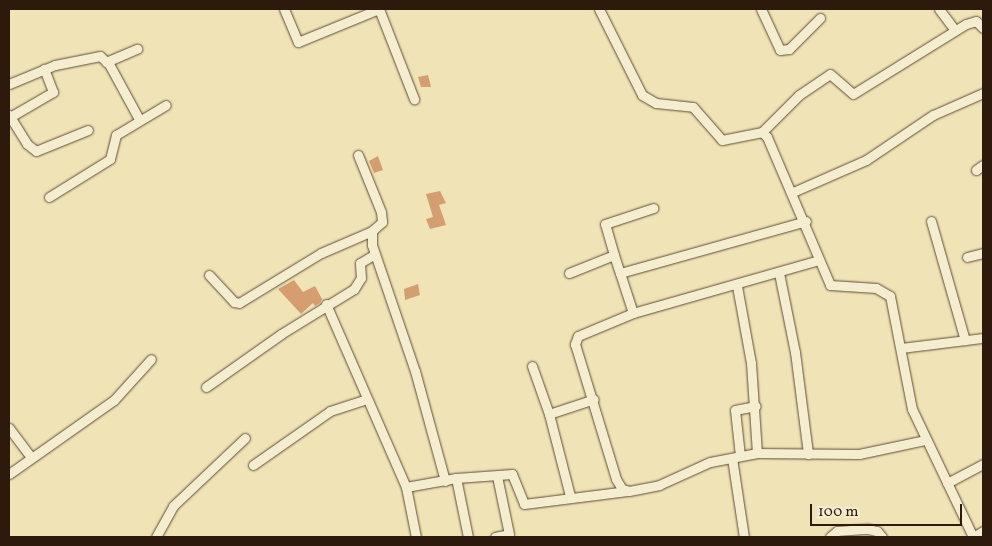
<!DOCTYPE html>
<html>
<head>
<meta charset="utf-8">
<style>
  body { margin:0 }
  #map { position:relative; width:992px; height:546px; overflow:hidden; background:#f0e4b6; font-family:Vollkorn,serif }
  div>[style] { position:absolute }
  .building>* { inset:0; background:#d59e70 }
  .roads { filter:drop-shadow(0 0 1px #5e4c37) drop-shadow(0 0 1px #5e4c37) }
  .minor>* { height:9px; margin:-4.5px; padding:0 4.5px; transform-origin:4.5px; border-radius:4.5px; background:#f5edd0 }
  span { translate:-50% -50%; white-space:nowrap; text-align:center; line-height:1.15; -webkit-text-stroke:5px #f5edd0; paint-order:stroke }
  .frame { position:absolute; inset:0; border:10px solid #2e190d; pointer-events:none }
  .scale { position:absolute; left:810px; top:504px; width:152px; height:22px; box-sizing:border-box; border:2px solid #2e190d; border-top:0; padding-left:6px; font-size:15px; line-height:18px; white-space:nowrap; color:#2e190d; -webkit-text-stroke:4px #f5edd0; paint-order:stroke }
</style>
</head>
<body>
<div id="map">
  <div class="building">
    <i style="clip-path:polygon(428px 75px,431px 87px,421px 87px,418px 77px)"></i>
    <i style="clip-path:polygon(378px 156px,383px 170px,374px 173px,369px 161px)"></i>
    <i style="clip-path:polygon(440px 191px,446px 203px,439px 205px,446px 225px,430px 229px,426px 219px,433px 217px,426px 194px)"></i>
    <i style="clip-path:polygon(294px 280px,303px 292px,315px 286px,322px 299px,320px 303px,315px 306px,313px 303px,301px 314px,278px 289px)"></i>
    <i style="clip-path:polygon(418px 284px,420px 295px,405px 300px,404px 289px)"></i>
  </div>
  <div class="roads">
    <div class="minor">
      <i style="left:284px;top:9px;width:36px;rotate:67deg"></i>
      <i style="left:298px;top:42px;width:87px;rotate:-22.2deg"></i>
      <i style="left:379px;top:9px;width:97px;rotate:68.7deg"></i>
      <i style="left:599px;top:9px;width:96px;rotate:63.4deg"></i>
      <i style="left:642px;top:95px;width:16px;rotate:30deg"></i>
      <i style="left:656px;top:103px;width:37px;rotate:6deg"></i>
      <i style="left:693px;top:107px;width:44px;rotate:48.7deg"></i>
      <i style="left:722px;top:140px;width:41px;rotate:-11.3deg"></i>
      <i style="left:762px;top:132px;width:7px;rotate:45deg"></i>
      <i style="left:767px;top:137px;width:161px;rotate:66.9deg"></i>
      <i style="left:830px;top:285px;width:46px;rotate:3.7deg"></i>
      <i style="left:876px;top:288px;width:16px;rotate:30deg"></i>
      <i style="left:890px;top:296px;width:115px;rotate:79deg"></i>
      <i style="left:912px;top:409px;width:142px;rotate:64.5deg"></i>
      <i style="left:761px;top:9px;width:45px;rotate:65.1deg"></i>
      <i style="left:780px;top:50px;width:9px;rotate:-6deg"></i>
      <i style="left:789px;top:49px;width:44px;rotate:-45deg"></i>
      <i style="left:939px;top:9px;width:26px;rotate:53deg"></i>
      <i style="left:106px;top:62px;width:34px;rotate:-23deg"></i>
      <i style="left:9px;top:84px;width:50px;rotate:-22.4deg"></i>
      <i style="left:55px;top:65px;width:46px;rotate:-11.3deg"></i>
      <i style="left:100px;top:56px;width:12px;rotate:42deg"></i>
      <i style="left:109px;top:64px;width:63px;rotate:61.4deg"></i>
      <i style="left:9px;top:115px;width:34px;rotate:58deg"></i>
      <i style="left:27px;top:144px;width:11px;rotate:38deg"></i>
      <i style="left:36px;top:151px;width:56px;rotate:-22deg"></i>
      <i style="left:10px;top:117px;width:50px;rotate:-30.2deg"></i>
      <i style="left:53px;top:92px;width:25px;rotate:-111deg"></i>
      <i style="left:762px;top:132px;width:52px;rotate:-45deg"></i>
      <i style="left:799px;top:95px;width:37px;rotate:-34deg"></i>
      <i style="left:830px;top:74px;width:30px;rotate:41deg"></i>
      <i style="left:853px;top:94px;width:133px;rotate:-31.8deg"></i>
      <i style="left:966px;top:24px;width:10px;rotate:-17deg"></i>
      <i style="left:976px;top:21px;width:10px;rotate:45deg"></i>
      <i style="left:358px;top:155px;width:61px;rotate:68deg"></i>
      <i style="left:381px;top:212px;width:10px;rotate:84deg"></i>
      <i style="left:382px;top:222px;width:13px;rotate:138deg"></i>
      <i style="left:372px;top:231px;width:14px;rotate:90deg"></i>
      <i style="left:372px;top:245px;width:133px;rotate:71.2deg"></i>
      <i style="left:415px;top:371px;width:114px;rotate:74.7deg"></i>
      <i style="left:976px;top:170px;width:9px;rotate:-36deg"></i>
      <i style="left:793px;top:192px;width:80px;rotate:-23.7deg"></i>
      <i style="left:866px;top:160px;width:81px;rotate:-33.9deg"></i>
      <i style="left:933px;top:115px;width:55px;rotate:-23.7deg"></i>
      <i style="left:49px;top:197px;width:72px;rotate:-31.9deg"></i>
      <i style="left:110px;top:159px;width:25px;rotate:-76deg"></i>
      <i style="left:116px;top:135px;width:58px;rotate:-31deg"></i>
      <i style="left:931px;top:221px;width:124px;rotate:74.1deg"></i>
      <i style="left:614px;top:255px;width:32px;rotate:-106deg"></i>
      <i style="left:605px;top:224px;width:51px;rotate:-18.4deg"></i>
      <i style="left:967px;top:257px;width:16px;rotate:-14deg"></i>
      <i style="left:819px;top:260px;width:193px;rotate:164.1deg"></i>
      <i style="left:633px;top:313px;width:60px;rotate:157.3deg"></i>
      <i style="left:578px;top:336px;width:9px;rotate:111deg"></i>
      <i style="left:575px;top:344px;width:141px;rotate:73.1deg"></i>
      <i style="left:616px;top:479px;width:12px;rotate:59deg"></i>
      <i style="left:622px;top:489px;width:7px;rotate:16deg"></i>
      <i style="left:629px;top:491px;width:31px;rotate:-11deg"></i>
      <i style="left:659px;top:485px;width:56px;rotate:-24.3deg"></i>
      <i style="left:710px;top:462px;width:48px;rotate:-10.8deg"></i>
      <i style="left:757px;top:453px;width:102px;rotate:0.6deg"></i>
      <i style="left:859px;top:454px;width:67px;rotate:-12deg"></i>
      <i style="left:569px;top:273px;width:48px;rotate:-21.8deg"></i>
      <i style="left:614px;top:255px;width:19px;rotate:72deg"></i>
      <i style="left:779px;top:273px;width:81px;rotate:78.6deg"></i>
      <i style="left:795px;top:352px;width:103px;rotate:82.7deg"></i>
      <i style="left:209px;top:275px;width:37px;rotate:47deg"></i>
      <i style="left:234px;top:302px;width:5px;rotate:11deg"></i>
      <i style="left:239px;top:303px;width:96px;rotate:-31.4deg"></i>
      <i style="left:321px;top:253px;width:56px;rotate:-23.3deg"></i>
      <i style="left:737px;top:286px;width:78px;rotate:79.7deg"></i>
      <i style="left:751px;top:363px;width:90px;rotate:86.2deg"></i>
      <i style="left:326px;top:304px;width:200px;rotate:66.4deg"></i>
      <i style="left:406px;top:487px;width:51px;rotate:78.7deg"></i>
      <i style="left:633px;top:313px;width:42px;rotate:-108deg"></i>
      <i style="left:620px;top:273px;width:193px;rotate:-15.6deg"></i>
      <i style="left:901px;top:348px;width:83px;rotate:-7deg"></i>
      <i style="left:532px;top:366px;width:51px;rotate:70.5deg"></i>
      <i style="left:549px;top:414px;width:47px;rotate:-18.4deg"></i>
      <i style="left:206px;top:387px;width:92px;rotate:-35.2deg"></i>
      <i style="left:281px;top:334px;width:86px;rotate:-31.7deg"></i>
      <i style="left:354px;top:289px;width:13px;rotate:-58deg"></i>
      <i style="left:361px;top:278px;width:15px;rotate:-94deg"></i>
      <i style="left:360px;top:263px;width:17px;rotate:-31deg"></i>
      <i style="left:549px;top:414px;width:85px;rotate:75.6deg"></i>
      <i style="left:9px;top:428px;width:36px;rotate:53deg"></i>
      <i style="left:740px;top:456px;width:46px;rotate:-96.2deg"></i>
      <i style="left:735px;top:410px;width:21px;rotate:-11deg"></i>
      <i style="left:732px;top:458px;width:80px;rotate:81.4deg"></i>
      <i style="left:253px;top:465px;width:94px;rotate:-35deg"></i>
      <i style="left:330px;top:411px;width:38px;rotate:-18deg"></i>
      <i style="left:9px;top:474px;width:128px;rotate:-35.2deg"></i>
      <i style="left:114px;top:400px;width:55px;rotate:-47.9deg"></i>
      <i style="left:456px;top:478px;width:56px;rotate:-4.1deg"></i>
      <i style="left:512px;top:474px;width:32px;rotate:68deg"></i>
      <i style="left:524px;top:504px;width:104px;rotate:-7.2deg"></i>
      <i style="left:947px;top:483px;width:41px;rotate:-27.8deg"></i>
      <i style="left:406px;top:487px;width:51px;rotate:-10.2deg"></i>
      <i style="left:456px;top:478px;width:60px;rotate:78.5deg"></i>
      <i style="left:156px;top:537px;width:35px;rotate:-61deg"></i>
      <i style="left:173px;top:506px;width:99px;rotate:-43.4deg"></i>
      <i style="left:495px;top:537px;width:14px;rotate:-12deg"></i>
      <i style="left:509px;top:534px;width:59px;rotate:-101.7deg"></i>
      <i style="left:830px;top:537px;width:9px;rotate:-41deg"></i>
      <i style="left:837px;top:531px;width:31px;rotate:-4deg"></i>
      <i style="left:868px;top:529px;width:9px;rotate:13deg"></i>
      <i style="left:877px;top:531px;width:8px;rotate:50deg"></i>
      <i style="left:973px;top:537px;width:12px;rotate:-31deg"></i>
    </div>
  </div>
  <div class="frame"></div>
  <div class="scale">100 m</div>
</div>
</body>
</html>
